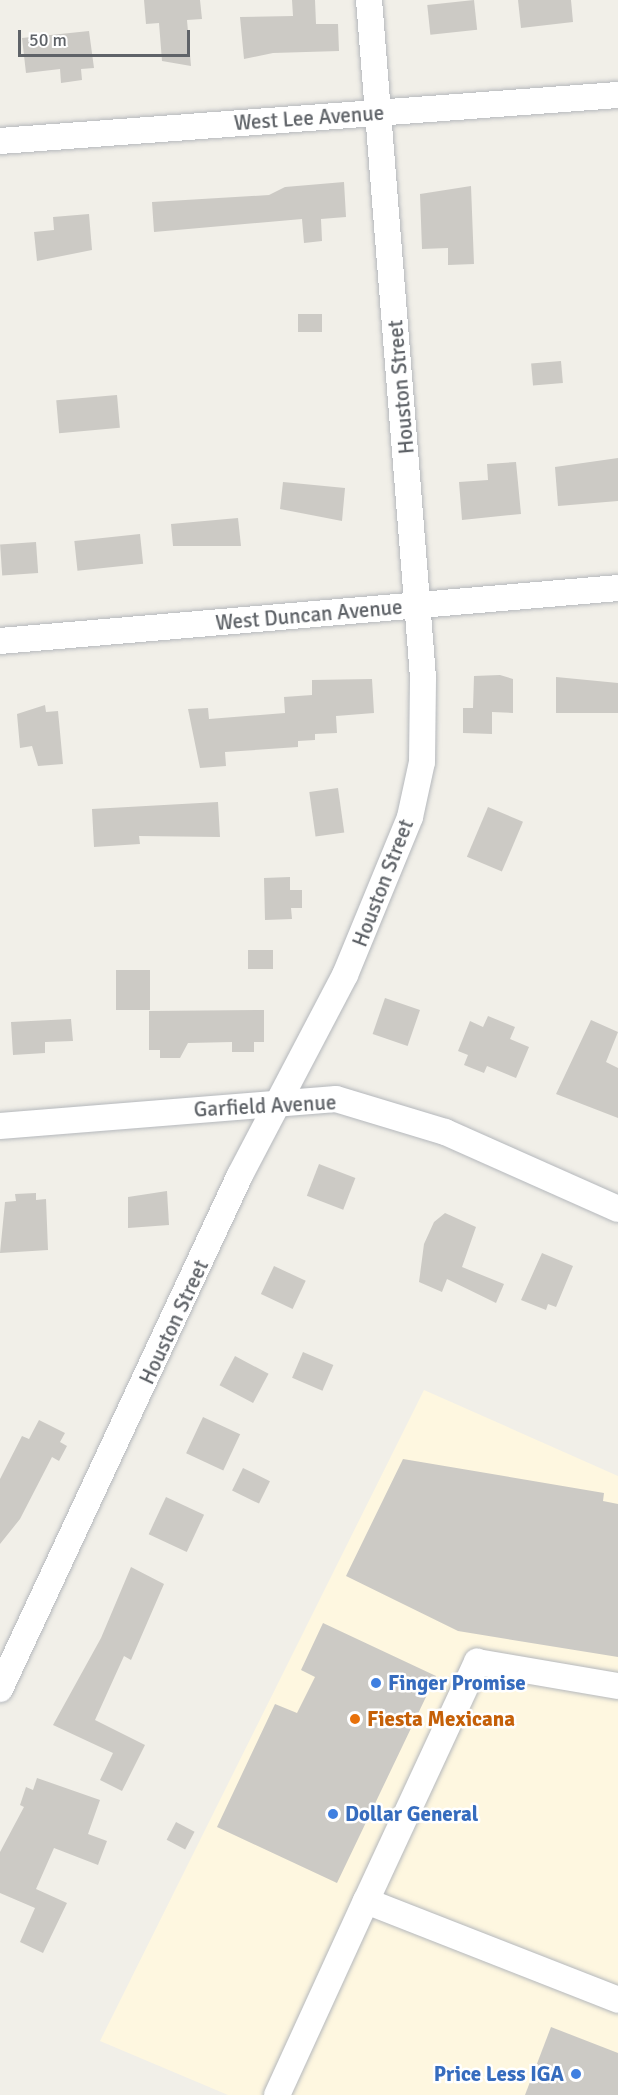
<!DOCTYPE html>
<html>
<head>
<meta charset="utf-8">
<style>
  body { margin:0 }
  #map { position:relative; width:618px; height:2095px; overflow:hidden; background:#f1efe8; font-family:Signika,sans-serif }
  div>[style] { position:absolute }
  .commercial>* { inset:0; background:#fef7e0 }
  .building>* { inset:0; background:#cccac5; transform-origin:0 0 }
  .roads { filter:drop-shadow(0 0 2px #b5b8bc) drop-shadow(0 0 2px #b5b8bc) }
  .minor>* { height:26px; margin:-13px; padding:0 13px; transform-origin:13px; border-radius:13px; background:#fff }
  .dots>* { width:16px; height:16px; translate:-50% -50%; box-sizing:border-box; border:3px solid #fff; border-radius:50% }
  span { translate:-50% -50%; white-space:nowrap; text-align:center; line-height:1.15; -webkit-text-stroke:5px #fff; paint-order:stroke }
  .street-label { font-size:21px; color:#5f6368 }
  .shop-label { font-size:21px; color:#366cbe; font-weight:700 }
  .left { translate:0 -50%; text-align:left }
  .right { translate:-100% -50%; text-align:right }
  .food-label { font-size:21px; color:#c56008; font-weight:700 }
  .scale { position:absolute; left:18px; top:30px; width:172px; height:27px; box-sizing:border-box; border:3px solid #5f6368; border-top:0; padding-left:8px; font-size:18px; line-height:21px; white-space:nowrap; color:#5f6368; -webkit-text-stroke:4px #fff; paint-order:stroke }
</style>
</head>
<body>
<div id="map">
  <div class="commercial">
    <i style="clip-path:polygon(424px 1390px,618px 1476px,618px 2095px,228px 2095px,100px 2041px)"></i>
  </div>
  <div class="building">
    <i style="clip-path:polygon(144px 0,200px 0,202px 19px,187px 20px,191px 66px,162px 61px,159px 23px,146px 24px)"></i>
    <i style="clip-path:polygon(292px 0,315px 0,316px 24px,338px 24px,339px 51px,273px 53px,244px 59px,240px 17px,293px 16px)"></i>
    <i style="left:474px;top:0;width:30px;height:47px;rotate:84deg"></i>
    <i style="clip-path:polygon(518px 0,571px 0,573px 22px,521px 28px)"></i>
    <i style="clip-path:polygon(89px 31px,94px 68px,81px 69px,82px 80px,61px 83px,60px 69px,26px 73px,22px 38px)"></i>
    <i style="clip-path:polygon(344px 182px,346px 217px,321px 219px,322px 241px,304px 243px,302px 219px,154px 232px,152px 202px,269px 195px,285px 187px)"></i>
    <i style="clip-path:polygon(471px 186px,474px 264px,448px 265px,448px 248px,422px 249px,420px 194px)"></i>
    <i style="clip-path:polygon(89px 214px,92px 250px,37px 261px,34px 232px,54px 230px,53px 217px)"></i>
    <i style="left:298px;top:314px;width:24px;height:18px"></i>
    <i style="left:561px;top:361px;width:22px;height:30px;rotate:85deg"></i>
    <i style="left:117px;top:395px;width:33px;height:61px;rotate:85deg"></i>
    <i style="clip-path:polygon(618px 458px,618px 501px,558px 506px,555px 467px)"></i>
    <i style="clip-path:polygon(516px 462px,521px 514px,462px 520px,459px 482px,488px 480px,487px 464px)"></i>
    <i style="clip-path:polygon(283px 482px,345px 488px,342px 521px,280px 509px)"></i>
    <i style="clip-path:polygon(238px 518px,241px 546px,173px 546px,171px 524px)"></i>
    <i style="left:140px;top:534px;width:30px;height:66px;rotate:84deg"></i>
    <i style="left:36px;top:542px;width:31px;height:36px;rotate:86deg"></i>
    <i style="clip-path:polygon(500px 675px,513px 679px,513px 713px,492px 712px,492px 734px,463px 733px,463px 708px,473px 708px,474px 676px)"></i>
    <i style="clip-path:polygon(556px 677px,618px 683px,618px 713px,556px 713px)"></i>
    <i style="clip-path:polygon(372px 679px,374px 713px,336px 716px,337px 733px,315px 734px,315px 740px,298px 741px,298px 747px,225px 752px,226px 766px,200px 768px,188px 709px,208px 708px,209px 719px,285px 713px,284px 697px,312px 695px,312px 680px)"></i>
    <i style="clip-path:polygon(45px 705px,46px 712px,58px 711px,63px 764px,38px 766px,32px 746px,20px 748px,17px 714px)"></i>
    <i style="left:338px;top:788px;width:45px;height:29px;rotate:82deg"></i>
    <i style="clip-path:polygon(218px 802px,220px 837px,139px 836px,140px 844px,94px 847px,92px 809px)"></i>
    <i style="left:488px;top:807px;width:38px;height:54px;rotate:23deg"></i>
    <i style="clip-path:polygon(290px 877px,290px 890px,302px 890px,302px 908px,291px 908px,292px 919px,265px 920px,264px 878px)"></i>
    <i style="left:248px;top:950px;width:25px;height:19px"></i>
    <i style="left:116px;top:970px;width:34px;height:40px"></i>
    <i style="left:385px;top:998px;width:37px;height:38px;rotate:19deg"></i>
    <i style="clip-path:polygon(264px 1010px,264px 1042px,254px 1042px,254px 1052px,232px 1052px,232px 1042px,188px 1043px,180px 1058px,160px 1058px,160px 1050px,149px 1050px,149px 1011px)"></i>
    <i style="clip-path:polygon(488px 1016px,515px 1027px,510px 1039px,529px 1047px,516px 1078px,487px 1066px,484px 1073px,464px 1065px,468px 1055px,458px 1051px,470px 1021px,483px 1027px)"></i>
    <i style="clip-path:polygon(71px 1019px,73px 1041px,45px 1042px,45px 1053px,13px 1055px,11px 1022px)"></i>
    <i style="clip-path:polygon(591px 1020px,618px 1032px,606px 1062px,618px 1068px,618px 1118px,556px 1094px)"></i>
    <i style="left:319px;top:1164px;width:39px;height:34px;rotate:21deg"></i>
    <i style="clip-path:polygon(167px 1191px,169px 1225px,128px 1228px,128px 1197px)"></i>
    <i style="clip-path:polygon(36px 1193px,36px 1200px,46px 1199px,48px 1250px,0 1253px,5px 1202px,16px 1201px,15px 1194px)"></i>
    <i style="clip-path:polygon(445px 1213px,476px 1227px,462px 1267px,504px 1284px,496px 1303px,447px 1279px,442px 1292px,419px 1282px,424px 1244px,434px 1222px)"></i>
    <i style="clip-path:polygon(542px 1253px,573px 1266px,556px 1307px,548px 1304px,546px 1310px,521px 1300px)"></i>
    <i style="left:274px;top:1266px;width:35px;height:31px;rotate:25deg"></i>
    <i style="left:303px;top:1352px;width:33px;height:28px;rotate:23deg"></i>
    <i style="left:235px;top:1356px;width:38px;height:33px;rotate:28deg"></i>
    <i style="left:203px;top:1417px;width:41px;height:40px;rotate:25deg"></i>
    <i style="clip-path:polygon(39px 1420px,65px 1433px,60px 1442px,67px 1446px,59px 1461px,52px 1457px,20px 1519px,0 1544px,0 1479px,22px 1436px,29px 1439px)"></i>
    <i style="clip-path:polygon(403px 1459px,604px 1493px,603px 1501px,618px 1504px,618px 1657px,458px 1631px,346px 1576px)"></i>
    <i style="left:243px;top:1468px;width:30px;height:25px;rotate:26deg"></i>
    <i style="left:166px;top:1497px;width:42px;height:41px;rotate:25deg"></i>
    <i style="clip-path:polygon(131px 1567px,164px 1584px,131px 1660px,124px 1656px,95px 1720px,145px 1745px,122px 1791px,100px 1780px,113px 1753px,53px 1725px,101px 1638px)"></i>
    <i style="clip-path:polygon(323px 1623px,436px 1676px,337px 1883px,217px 1827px,275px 1704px,297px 1713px,315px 1677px,301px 1670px)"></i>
    <i style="clip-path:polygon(37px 1778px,100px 1800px,88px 1834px,107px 1841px,98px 1865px,54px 1848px,36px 1889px,67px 1903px,43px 1953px,20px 1942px,35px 1908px,0 1893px,0 1852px,24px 1807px,20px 1805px,26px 1787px,33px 1790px)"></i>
    <i style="left:176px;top:1822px;width:21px;height:20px;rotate:28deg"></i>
    <i style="clip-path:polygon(551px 2027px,618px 2053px,618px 2095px,525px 2095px)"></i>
  </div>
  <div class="roads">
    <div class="minor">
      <i style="left:0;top:141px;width:620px;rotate:-4.26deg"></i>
      <i style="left:0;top:641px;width:620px;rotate:-4.9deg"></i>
      <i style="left:0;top:1126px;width:337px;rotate:-4.6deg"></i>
      <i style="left:336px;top:1099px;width:114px;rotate:16.8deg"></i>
      <i style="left:445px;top:1132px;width:189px;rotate:24deg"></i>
      <i style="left:0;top:1689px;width:567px;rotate:-64.97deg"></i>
      <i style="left:240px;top:1175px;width:226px;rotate:-62.3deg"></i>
      <i style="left:345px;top:975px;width:171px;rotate:-67.6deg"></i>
      <i style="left:410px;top:817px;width:56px;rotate:-77.7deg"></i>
      <i style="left:422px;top:762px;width:85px;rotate:-89.3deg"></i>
      <i style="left:423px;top:677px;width:679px;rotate:-94.56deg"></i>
      <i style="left:366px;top:1901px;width:264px;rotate:-65.1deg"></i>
      <i style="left:477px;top:1662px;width:143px;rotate:9.7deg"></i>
      <i style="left:277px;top:2095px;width:213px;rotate:-65.4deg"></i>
      <i style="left:366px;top:1901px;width:271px;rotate:21.4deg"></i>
    </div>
  </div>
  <div class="dots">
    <i style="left:376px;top:1683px;background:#3f7fe0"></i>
    <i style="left:355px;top:1719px;background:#e8710a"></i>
    <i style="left:333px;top:1814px;background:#3f7fe0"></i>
    <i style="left:576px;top:2074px;background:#3f7fe0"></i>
  </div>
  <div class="street-label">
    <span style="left:309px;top:118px;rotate:-4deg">West Lee Avenue</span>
    <span style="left:401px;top:387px;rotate:-95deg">Houston Street</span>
    <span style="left:309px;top:615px;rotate:-5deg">West Duncan Avenue</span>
    <span style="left:383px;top:883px;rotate:-69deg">Houston Street</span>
    <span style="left:265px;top:1106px;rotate:-3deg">Garfield Avenue</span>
    <span style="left:174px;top:1322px;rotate:-65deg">Houston Street</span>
  </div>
  <div class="shop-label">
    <span class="left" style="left:388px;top:1683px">Finger Promise</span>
    <span class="left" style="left:345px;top:1814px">Dollar General</span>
    <span class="right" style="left:564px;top:2074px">Price Less IGA</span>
  </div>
  <div class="food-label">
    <span class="left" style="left:367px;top:1719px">Fiesta Mexicana</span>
  </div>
  <div class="scale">50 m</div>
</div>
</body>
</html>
